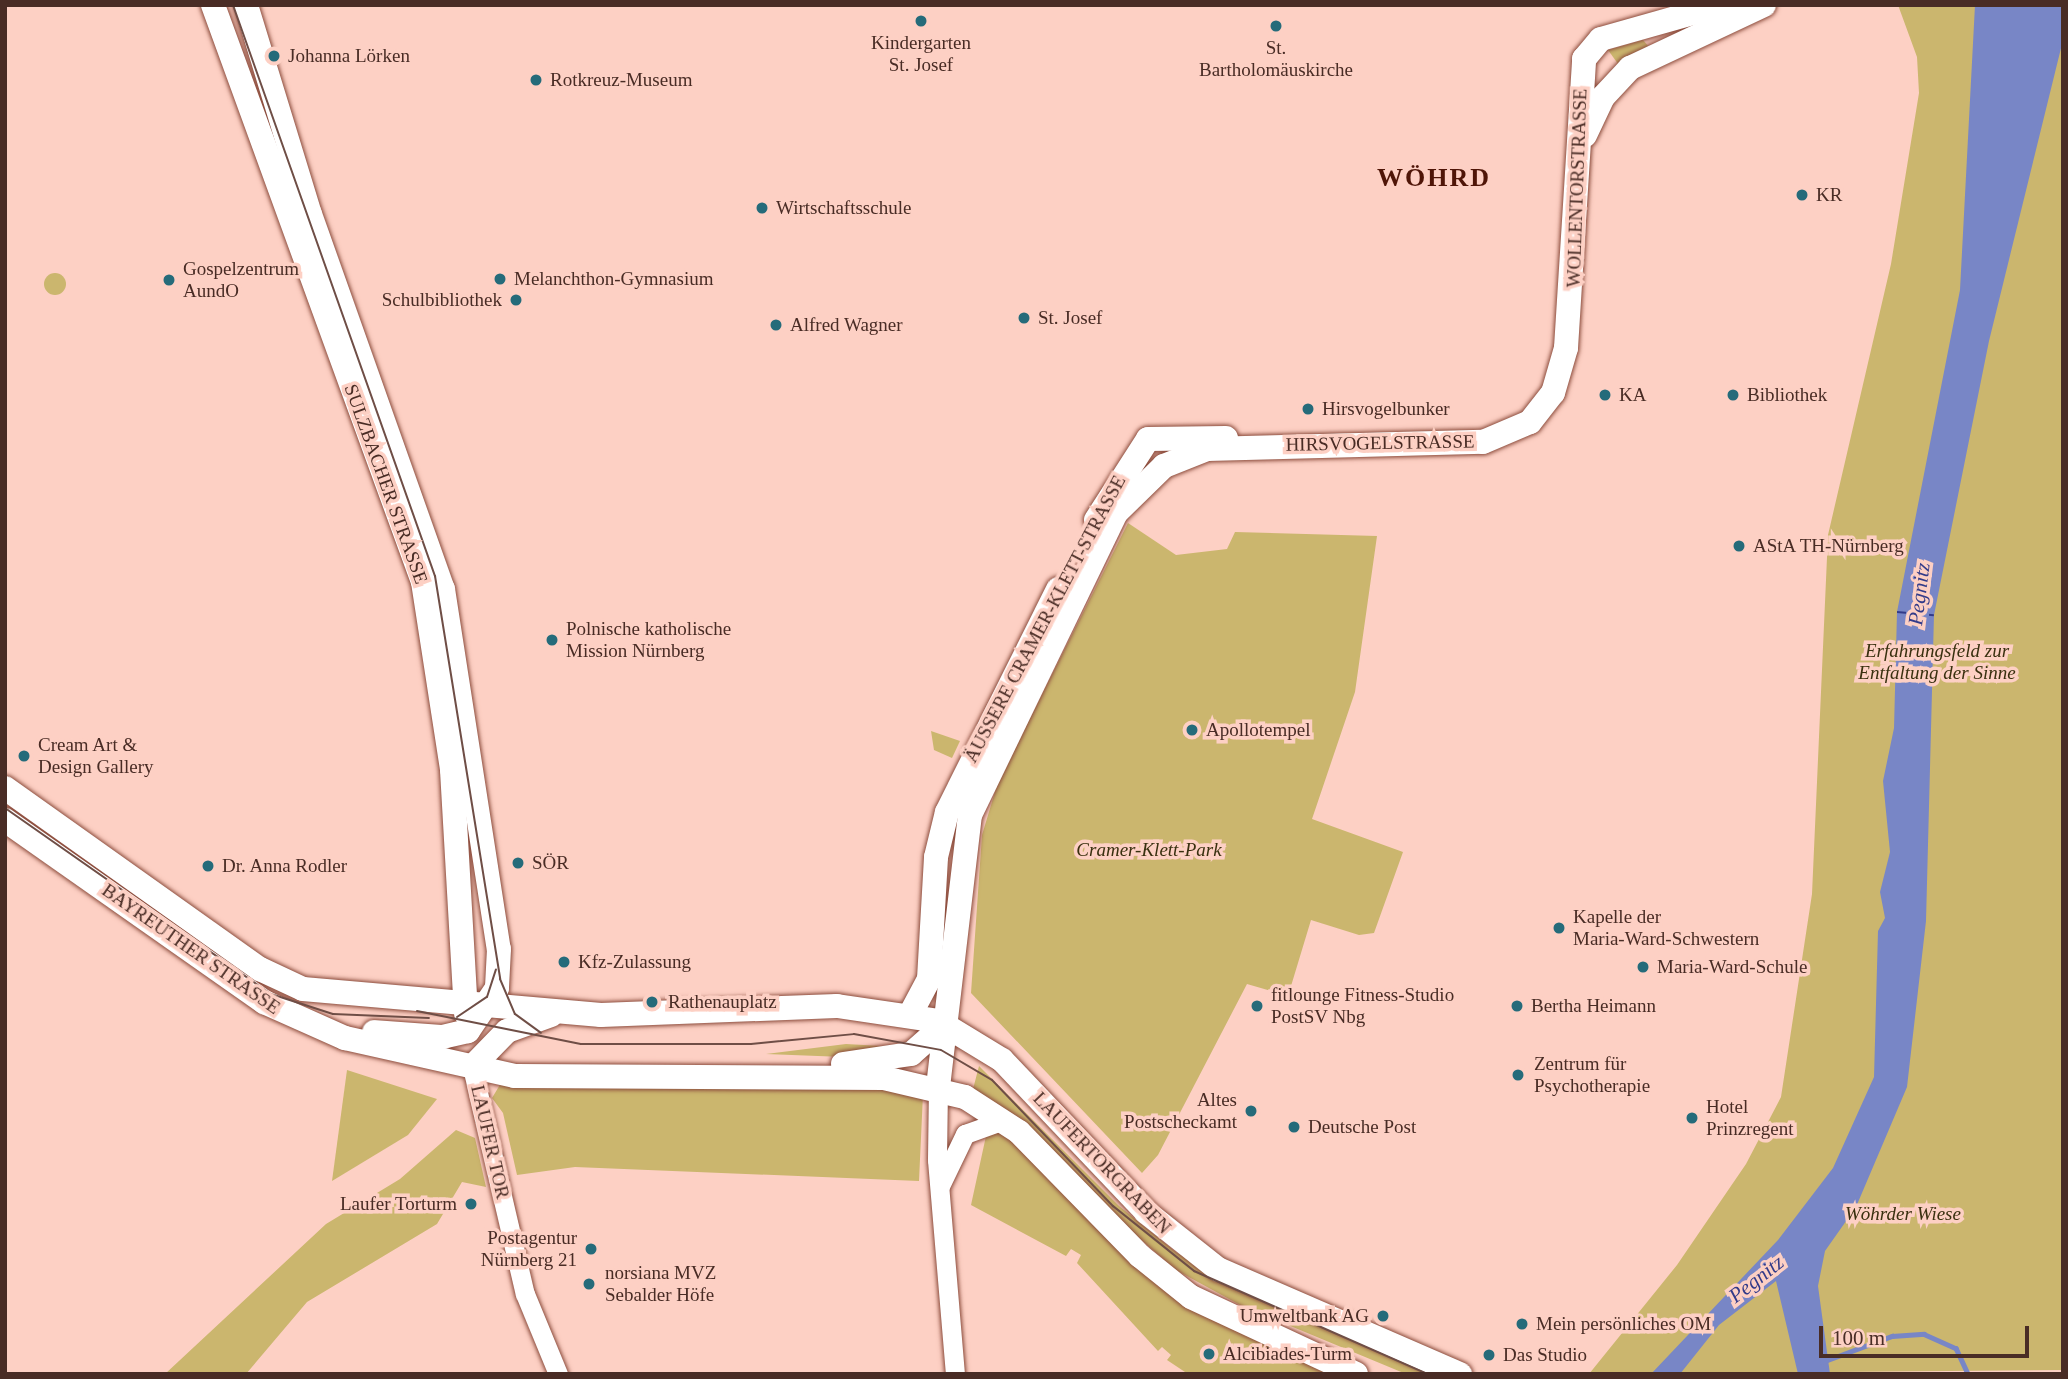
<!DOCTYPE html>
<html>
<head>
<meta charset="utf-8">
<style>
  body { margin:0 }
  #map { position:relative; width:2068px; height:1379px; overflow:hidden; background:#fdd0c4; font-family:"Times New Roman",serif }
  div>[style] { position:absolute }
  .green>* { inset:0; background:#cbb66e }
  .round { border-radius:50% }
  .water>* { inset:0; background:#7886c6 }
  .stream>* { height:4.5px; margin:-2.25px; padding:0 2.25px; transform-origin:2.25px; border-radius:2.25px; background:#7886c6 }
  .ferry>* { height:2px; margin-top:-1px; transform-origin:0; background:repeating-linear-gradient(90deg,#333b89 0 9px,transparent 0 16px) }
  .roads { filter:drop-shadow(0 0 2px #8c4c3c) drop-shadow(0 0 2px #8c4c3c) }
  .minor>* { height:19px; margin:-9.5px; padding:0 9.5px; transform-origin:9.5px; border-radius:9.5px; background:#fff }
  .major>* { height:24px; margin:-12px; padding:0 12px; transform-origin:12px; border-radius:12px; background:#fff }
  .tram>* { height:2px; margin:-1px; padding:0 1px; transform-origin:1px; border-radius:1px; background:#6f4e46 }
  .dots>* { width:19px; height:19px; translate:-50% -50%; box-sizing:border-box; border:4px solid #fdd0c4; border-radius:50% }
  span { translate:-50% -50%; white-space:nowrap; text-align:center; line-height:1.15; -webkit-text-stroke:7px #fdd0c4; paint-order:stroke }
  .poi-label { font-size:19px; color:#492c25 }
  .left { translate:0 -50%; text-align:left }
  .right { translate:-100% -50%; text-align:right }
  .street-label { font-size:19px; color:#492c25 }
  .park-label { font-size:19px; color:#39300f; font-style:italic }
  .water-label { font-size:21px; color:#333b89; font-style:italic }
  .district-label { font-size:26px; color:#4f1507; font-weight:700; letter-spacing:2px }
  .frame { position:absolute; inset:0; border:7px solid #492c25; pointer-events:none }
  .scale { position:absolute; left:1819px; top:1326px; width:210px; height:32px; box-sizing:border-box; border:4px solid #492c25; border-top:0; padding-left:9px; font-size:21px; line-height:24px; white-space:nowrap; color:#492c25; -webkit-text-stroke:5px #fdd0c4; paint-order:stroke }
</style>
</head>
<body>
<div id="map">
  <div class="green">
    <i style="clip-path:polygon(1898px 5px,2063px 5px,2063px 1370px,1589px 1374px,1677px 1265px,1746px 1164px,1781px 1097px,1812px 894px,1828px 535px,1891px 264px,1919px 93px,1917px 57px)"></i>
    <i style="clip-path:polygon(1643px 40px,1650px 48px,1621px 68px,1608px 50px)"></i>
    <i class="round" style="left:44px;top:273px;width:22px;height:22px"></i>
    <i style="clip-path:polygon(1128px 523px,1176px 555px,1227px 549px,1235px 532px,1377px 536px,1355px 692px,1312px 819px,1403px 852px,1374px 933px,1359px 935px,1311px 920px,1288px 996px,1247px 984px,1158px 1155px,1142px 1173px,971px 993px,982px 835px,998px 782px)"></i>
    <i style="clip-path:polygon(931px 731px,960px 741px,952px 758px,934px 750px)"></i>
    <i style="clip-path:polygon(846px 1044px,899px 1047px,844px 1057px,766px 1054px)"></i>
    <i style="clip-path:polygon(979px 1066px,1119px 1206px,1177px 1253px,1442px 1374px,1406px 1374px,1240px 1305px,1176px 1270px,972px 1093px)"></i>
    <i style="clip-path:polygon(347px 1070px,437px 1099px,408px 1135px,332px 1181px)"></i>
    <i style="clip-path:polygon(501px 1083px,894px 1088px,923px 1094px,919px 1181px,575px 1167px,517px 1175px,503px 1113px,492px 1098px)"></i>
    <i style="clip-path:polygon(456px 1130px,475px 1138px,486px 1187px,462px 1182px,437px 1224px,307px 1302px,246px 1374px,165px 1374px,326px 1224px,400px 1179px)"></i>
    <i style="clip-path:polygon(1001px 1131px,1131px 1260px,1336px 1374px,1188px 1374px,1167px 1360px,1171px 1355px,1162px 1347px,1158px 1351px,1077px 1263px,1081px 1255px,1071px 1249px,1066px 1256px,971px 1205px,986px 1136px)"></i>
  </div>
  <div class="water">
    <i style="clip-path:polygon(1975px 5px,2063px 5px,2063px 40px,1989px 341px,1934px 615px,1926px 921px,1907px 1087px,1856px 1207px,1825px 1251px,1818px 1286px,1830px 1374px,1798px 1374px,1776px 1281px,1719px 1325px,1680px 1374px,1651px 1374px,1778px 1240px,1833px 1168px,1874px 1077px,1878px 931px,1885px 918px,1880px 892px,1890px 852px,1883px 781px,1894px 728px,1897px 612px,1960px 290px)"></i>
  </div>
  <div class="stream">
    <i style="left:1822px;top:1362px;width:75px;rotate:-20.4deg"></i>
    <i style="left:1892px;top:1336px;width:32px;rotate:-4deg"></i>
    <i style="left:1924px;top:1334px;width:35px;rotate:24deg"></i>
    <i style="left:1956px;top:1348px;width:29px;rotate:65deg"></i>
  </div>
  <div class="ferry">
    <i style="left:1897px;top:612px;width:37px;rotate:5deg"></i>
  </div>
  <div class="roads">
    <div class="minor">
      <i style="left:472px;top:1067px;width:233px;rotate:76.9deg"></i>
      <i style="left:525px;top:1294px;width:87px;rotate:67.6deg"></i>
      <i style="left:938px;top:1087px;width:73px;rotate:90.8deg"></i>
      <i style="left:937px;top:1160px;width:215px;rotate:85.2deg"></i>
      <i style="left:940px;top:1186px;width:58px;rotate:-64.3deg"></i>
      <i style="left:965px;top:1134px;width:41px;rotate:-19.7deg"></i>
    </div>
    <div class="major">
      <i style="left:213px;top:5px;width:614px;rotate:70deg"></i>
      <i style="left:423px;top:582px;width:190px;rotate:81.2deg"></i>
      <i style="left:452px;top:770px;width:244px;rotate:86.7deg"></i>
      <i style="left:246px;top:5px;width:219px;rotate:73deg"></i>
      <i style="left:310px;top:214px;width:398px;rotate:70.5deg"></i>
      <i style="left:443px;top:589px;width:364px;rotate:81.2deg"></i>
      <i style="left:499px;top:949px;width:39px;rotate:93deg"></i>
      <i style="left:497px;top:988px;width:52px;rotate:124deg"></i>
      <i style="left:468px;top:1031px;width:26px;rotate:167deg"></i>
      <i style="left:443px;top:1037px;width:69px;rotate:-175.9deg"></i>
      <i style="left:1585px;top:135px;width:42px;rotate:-64.7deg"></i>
      <i style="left:1603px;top:97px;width:40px;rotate:-47deg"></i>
      <i style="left:1630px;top:68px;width:148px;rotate:-25.2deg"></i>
      <i style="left:1096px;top:520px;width:96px;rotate:-57.3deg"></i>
      <i style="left:1148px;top:439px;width:78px;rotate:-0.7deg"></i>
      <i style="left:5px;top:788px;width:313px;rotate:35.4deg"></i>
      <i style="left:260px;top:969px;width:47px;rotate:24.9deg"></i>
      <i style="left:303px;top:989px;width:299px;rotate:5deg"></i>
      <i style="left:601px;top:1015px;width:236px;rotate:-2.2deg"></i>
      <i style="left:837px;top:1006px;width:102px;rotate:8.4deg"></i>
      <i style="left:938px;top:1021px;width:75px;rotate:31.4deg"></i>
      <i style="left:1002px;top:1060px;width:209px;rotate:46.5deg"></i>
      <i style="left:1146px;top:1212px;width:92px;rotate:38.4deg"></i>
      <i style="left:1218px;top:1269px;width:264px;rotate:23.5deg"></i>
      <i style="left:5px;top:820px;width:317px;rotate:35.1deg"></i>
      <i style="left:264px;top:1002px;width:89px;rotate:24deg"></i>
      <i style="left:345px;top:1038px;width:174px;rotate:12.6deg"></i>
      <i style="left:515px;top:1076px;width:369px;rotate:0.3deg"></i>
      <i style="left:884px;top:1078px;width:83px;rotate:13.2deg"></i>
      <i style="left:965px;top:1097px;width:64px;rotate:32.9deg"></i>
      <i style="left:1019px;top:1132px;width:173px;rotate:45.7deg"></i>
      <i style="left:1140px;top:1256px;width:65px;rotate:38.8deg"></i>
      <i style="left:1191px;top:1297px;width:182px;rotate:25deg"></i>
      <i style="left:911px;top:1013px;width:38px;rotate:-62deg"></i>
      <i style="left:929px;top:979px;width:122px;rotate:-86.7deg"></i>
      <i style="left:936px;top:857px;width:46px;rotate:-76.3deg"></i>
      <i style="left:947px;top:812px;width:249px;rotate:-63.5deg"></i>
      <i style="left:843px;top:1064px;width:69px;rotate:-8.4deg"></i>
      <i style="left:911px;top:1054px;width:45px;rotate:-41.4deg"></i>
      <i style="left:472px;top:1067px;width:50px;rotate:-45.8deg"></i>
      <i style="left:507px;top:1031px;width:47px;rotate:-20deg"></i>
      <i style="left:938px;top:1087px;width:274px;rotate:-83.3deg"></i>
      <i style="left:970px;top:815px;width:335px;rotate:-64.2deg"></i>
      <i style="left:1116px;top:513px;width:67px;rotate:-44.4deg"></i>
      <i style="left:1164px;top:466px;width:46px;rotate:-21.6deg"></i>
      <i style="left:1207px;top:449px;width:276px;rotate:-1.5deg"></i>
      <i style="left:1483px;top:442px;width:51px;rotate:-23.1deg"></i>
      <i style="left:1530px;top:422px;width:37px;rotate:-52deg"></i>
      <i style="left:1553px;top:393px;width:47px;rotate:-73.9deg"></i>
      <i style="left:1566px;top:348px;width:290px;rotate:-86.4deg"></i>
      <i style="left:1584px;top:59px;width:26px;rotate:-50deg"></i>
      <i style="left:1601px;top:39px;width:125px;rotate:-15.8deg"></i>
    </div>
  </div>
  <div class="tram">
    <i style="left:233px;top:5px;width:606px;rotate:70.52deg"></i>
    <i style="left:435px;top:576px;width:408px;rotate:80.8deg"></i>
    <i style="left:500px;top:979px;width:38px;rotate:67deg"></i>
    <i style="left:515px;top:1014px;width:32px;rotate:36deg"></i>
    <i style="left:5px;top:808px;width:325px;rotate:35deg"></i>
    <i style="left:271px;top:994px;width:65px;rotate:17.9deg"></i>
    <i style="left:333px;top:1014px;width:96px;rotate:2.4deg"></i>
    <i style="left:417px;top:1011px;width:167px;rotate:11.4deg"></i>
    <i style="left:581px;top:1044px;width:170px"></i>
    <i style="left:751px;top:1044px;width:103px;rotate:-5.5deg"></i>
    <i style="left:854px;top:1034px;width:88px;rotate:10.4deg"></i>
    <i style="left:941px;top:1050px;width:59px;rotate:30.5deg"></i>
    <i style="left:992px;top:1080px;width:175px;rotate:46.2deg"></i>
    <i style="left:1113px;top:1206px;width:104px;rotate:38.7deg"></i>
    <i style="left:1194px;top:1271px;width:255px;rotate:23.8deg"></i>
    <i style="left:457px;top:1017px;width:36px;rotate:-34deg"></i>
    <i style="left:487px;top:997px;width:29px;rotate:-72deg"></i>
  </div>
  <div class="dots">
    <i style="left:921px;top:21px;background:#256b7a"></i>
    <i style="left:1276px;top:26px;background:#256b7a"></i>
    <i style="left:274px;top:56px;background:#256b7a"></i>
    <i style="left:536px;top:80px;background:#256b7a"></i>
    <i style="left:1802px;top:195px;background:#256b7a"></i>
    <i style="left:762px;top:208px;background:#256b7a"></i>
    <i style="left:500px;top:279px;background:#256b7a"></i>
    <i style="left:169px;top:280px;background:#256b7a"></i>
    <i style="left:516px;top:300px;background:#256b7a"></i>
    <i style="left:1024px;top:318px;background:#256b7a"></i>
    <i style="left:776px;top:325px;background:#256b7a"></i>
    <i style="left:1605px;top:395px;background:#256b7a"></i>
    <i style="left:1733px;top:395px;background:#256b7a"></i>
    <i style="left:1308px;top:409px;background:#256b7a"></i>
    <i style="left:1739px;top:546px;background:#256b7a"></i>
    <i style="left:552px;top:640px;background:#256b7a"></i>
    <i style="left:1192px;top:730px;background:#256b7a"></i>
    <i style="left:24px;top:756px;background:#256b7a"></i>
    <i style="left:518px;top:863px;background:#256b7a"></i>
    <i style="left:208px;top:866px;background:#256b7a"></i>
    <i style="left:1559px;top:928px;background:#256b7a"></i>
    <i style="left:564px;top:962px;background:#256b7a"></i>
    <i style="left:1643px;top:967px;background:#256b7a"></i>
    <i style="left:652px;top:1002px;background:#256b7a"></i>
    <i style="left:1257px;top:1006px;background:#256b7a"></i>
    <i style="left:1517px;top:1006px;background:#256b7a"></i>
    <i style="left:1518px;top:1075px;background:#256b7a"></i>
    <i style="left:1251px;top:1111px;background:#256b7a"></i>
    <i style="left:1692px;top:1118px;background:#256b7a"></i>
    <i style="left:1294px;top:1127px;background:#256b7a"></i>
    <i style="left:471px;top:1204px;background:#256b7a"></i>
    <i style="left:591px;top:1249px;background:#256b7a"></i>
    <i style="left:589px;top:1284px;background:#256b7a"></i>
    <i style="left:1383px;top:1316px;background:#256b7a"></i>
    <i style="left:1522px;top:1324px;background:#256b7a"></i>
    <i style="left:1209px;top:1354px;background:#256b7a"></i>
    <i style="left:1489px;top:1355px;background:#256b7a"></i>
  </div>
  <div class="poi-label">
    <span style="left:921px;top:54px">Kindergarten<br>St. Josef</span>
    <span style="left:1276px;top:59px">St.<br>Bartholomäuskirche</span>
    <span class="left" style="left:288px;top:56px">Johanna Lörken</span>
    <span class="left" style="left:550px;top:80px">Rotkreuz-Museum</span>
    <span class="left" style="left:1816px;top:195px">KR</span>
    <span class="left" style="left:776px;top:208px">Wirtschaftsschule</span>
    <span class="left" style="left:183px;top:280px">Gospelzentrum<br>AundO</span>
    <span class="left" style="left:514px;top:279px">Melanchthon-Gymnasium</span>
    <span class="right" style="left:502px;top:300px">Schulbibliothek</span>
    <span class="left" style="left:1038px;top:318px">St. Josef</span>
    <span class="left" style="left:790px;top:325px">Alfred Wagner</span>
    <span class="left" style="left:1619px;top:395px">KA</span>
    <span class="left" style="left:1747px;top:395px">Bibliothek</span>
    <span class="left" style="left:1322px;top:409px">Hirsvogelbunker</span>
    <span class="left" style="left:1753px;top:546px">AStA TH-Nürnberg</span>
    <span class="left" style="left:566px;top:640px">Polnische katholische<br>Mission Nürnberg</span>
    <span class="left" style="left:1206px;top:730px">Apollotempel</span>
    <span class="left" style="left:38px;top:756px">Cream Art &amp;<br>Design Gallery</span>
    <span class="left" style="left:532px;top:863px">SÖR</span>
    <span class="left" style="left:222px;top:866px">Dr. Anna Rodler</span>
    <span class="left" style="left:1573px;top:928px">Kapelle der<br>Maria-Ward-Schwestern</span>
    <span class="left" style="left:578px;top:962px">Kfz-Zulassung</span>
    <span class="left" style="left:1657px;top:967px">Maria-Ward-Schule</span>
    <span class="left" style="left:1271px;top:1006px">fitlounge Fitness-Studio<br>PostSV Nbg</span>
    <span class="left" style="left:668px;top:1002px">Rathenauplatz</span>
    <span class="left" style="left:1531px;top:1006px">Bertha Heimann</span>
    <span class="left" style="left:1534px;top:1075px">Zentrum für<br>Psychotherapie</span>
    <span class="right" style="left:1237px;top:1111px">Altes<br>Postscheckamt</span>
    <span class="left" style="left:1706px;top:1118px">Hotel<br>Prinzregent</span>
    <span class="left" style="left:1308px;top:1127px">Deutsche Post</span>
    <span class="right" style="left:457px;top:1204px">Laufer Torturm</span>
    <span class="right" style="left:577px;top:1249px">Postagentur<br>Nürnberg 21</span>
    <span class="left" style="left:605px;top:1284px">norsiana MVZ<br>Sebalder Höfe</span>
    <span class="right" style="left:1369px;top:1316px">Umweltbank AG</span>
    <span class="left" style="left:1536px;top:1324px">Mein persönliches OM</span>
    <span class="left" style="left:1223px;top:1354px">Alcibiades-Turm</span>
    <span class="left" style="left:1503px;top:1355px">Das Studio</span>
  </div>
  <div class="street-label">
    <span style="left:1577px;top:188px;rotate:-88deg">WOLLENTORSTRASSE</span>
    <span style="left:1380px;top:443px;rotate:-1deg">HIRSVOGELSTRASSE</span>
    <span style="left:386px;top:484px;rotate:70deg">SULZBACHER STRASSE</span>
    <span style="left:1045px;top:619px;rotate:-62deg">ÄUSSERE CRAMER-KLETT-STRASSE</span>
    <span style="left:191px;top:949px;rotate:35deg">BAYREUTHER STRASSE</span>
    <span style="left:490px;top:1142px;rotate:77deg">LAUFER TOR</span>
    <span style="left:1102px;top:1163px;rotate:46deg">LAUFERTORGRABEN</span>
  </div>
  <div class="park-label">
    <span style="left:1937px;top:662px">Erfahrungsfeld zur<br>Entfaltung der Sinne</span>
    <span style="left:1149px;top:850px">Cramer-Klett-Park</span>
    <span style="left:1903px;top:1214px">Wöhrder Wiese</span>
  </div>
  <div class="water-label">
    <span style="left:1919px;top:594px;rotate:-83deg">Pegnitz</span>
    <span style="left:1756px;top:1279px;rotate:-38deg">Pegnitz</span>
  </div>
  <div class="district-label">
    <span style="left:1434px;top:178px">WÖHRD</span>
  </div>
  <div class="frame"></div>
  <div class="scale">100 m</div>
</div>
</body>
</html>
